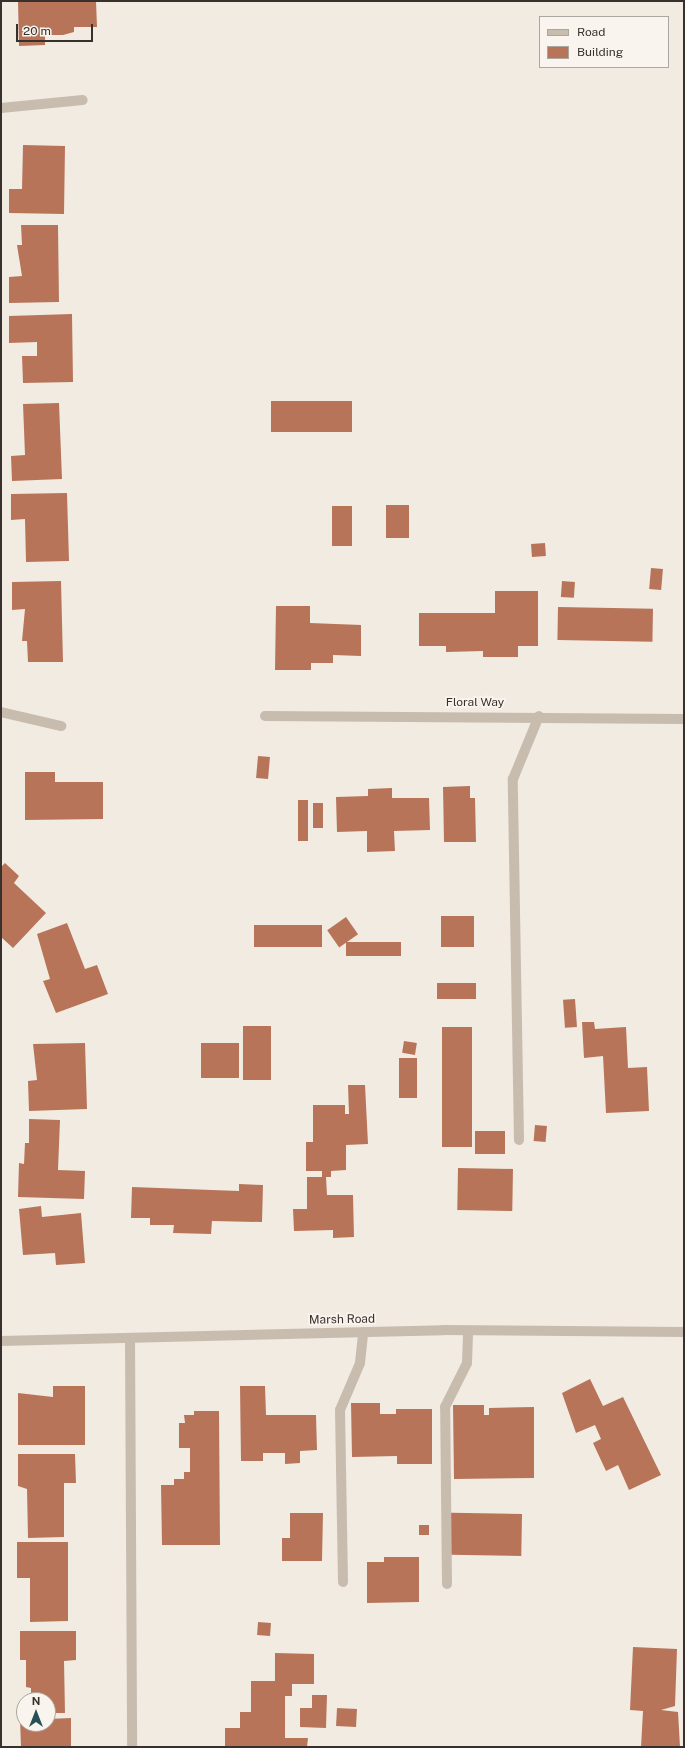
<!DOCTYPE html>
<html>
<head>
<meta charset="utf-8">
<style>
  body { margin:0 }
  #map { position:relative; width:685px; height:1748px; overflow:hidden; background:#f1ebe2; font-family:"Public Sans",sans-serif }
  div>[style] { position:absolute }
  .building>* { inset:0; background:#b87459; transform-origin:0 0 }
  .minor>* { height:10px; margin:-5px; padding:0 5px; transform-origin:5px; border-radius:5px; background:#c8bcaf }
  span { translate:-50% -50%; white-space:nowrap; text-align:center; line-height:1.15; -webkit-text-stroke:3.5px #f9f4ee; paint-order:stroke }
  .street-label { font-size:12px; color:#38302c }
  .frame { position:absolute; inset:0; border:2px solid #38302c; pointer-events:none }
  .legend { position:absolute; left:539px; top:16px; width:130px; height:52px; box-sizing:border-box; background:#f9f4ee; border:1px solid #aca6a0; margin:0; padding:5px 7px; list-style:none; font-size:12px; color:#38302c }
  .legend li { display:flex; align-items:center; gap:8px; height:20px }
  .legend b { width:20px; border:1px solid #aca6a0 }
  .north { position:absolute; left:16px; top:1692px; width:40px; height:40px; box-sizing:border-box; background:#f9f4ee; border:1px solid #aca6a0; border-radius:50%; rotate:0deg; font-size:11px; font-weight:700; line-height:16px; text-align:center; color:#38302c }
  .north::after { content:''; display:block; margin:auto; width:14px; height:18px; background:#265055; clip-path:polygon(50% 0,100% 100%,50% 72%,0 100%) }
  .scale { position:absolute; left:16px; top:24px; width:77px; height:18px; box-sizing:border-box; border:2px solid #38302c; border-top:0; padding-left:5px; font-size:12px; line-height:14px; white-space:nowrap; color:#38302c; -webkit-text-stroke:3px #f9f4ee; paint-order:stroke }
</style>
</head>
<body>
<div id="map">
  <div class="building">
    <i style="clip-path:polygon(18px 1px,96px 1px,97px 27px,74px 27px,74px 32px,63px 35px,45px 35px,45px 45px,19px 46px)"></i>
    <i style="clip-path:polygon(23px 145px,65px 146px,64px 214px,9px 213px,9px 189px,22px 189px)"></i>
    <i style="clip-path:polygon(21px 225px,58px 225px,59px 302px,9px 303px,9px 277px,22px 276px,17px 245px,22px 245px)"></i>
    <i style="clip-path:polygon(72px 314px,73px 382px,23px 383px,22px 356px,37px 356px,37px 342px,9px 343px,9px 316px)"></i>
    <i style="left:271px;top:401px;width:81px;height:31px"></i>
    <i style="clip-path:polygon(59px 403px,62px 479px,12px 481px,11px 456px,25px 455px,23px 404px)"></i>
    <i style="clip-path:polygon(67px 493px,69px 561px,26px 562px,25px 519px,11px 520px,11px 494px)"></i>
    <i style="left:386px;top:505px;width:23px;height:33px"></i>
    <i style="left:332px;top:506px;width:20px;height:40px"></i>
    <i style="left:545px;top:543px;width:13px;height:14px;rotate:86deg"></i>
    <i style="left:651px;top:568px;width:12px;height:21px;rotate:5deg"></i>
    <i style="clip-path:polygon(61px 581px,63px 662px,28px 662px,27px 641px,22px 641px,25px 609px,12px 610px,12px 582px)"></i>
    <i style="left:562px;top:581px;width:13px;height:16px;rotate:4deg"></i>
    <i style="clip-path:polygon(495px 591px,538px 591px,538px 646px,518px 646px,518px 657px,483px 657px,483px 651px,446px 652px,446px 646px,419px 646px,419px 613px,495px 613px)"></i>
    <i style="clip-path:polygon(276px 606px,310px 606px,310px 623px,361px 625px,361px 656px,333px 655px,333px 663px,311px 663px,311px 670px,275px 670px)"></i>
    <i style="left:558px;top:607px;width:95px;height:33px;rotate:1deg"></i>
    <i style="left:258px;top:756px;width:12px;height:22px;rotate:5deg"></i>
    <i style="clip-path:polygon(25px 772px,55px 772px,55px 782px,103px 782px,103px 819px,25px 820px)"></i>
    <i style="clip-path:polygon(470px 786px,470px 798px,475px 798px,476px 842px,444px 842px,443px 787px)"></i>
    <i style="clip-path:polygon(392px 788px,392px 798px,429px 798px,430px 830px,394px 831px,395px 851px,367px 852px,367px 831px,337px 832px,336px 797px,368px 796px,368px 789px)"></i>
    <i style="left:298px;top:800px;width:10px;height:41px"></i>
    <i style="left:323px;top:803px;width:25px;height:10px;rotate:90deg"></i>
    <i style="clip-path:polygon(5px 863px,19px 876px,14px 883px,46px 913px,13px 948px,1px 937px,1px 867px)"></i>
    <i style="left:474px;top:916px;width:31px;height:33px;rotate:90deg"></i>
    <i style="left:346px;top:917px;width:21px;height:23px;rotate:55deg"></i>
    <i style="clip-path:polygon(67px 923px,85px 969px,97px 965px,108px 994px,56px 1013px,43px 981px,50px 979px,37px 934px)"></i>
    <i style="left:254px;top:925px;width:68px;height:22px"></i>
    <i style="left:346px;top:942px;width:55px;height:14px"></i>
    <i style="left:476px;top:983px;width:16px;height:39px;rotate:90deg"></i>
    <i style="left:575px;top:999px;width:28px;height:12px;rotate:86deg"></i>
    <i style="clip-path:polygon(582px 1022px,594px 1022px,595px 1029px,626px 1027px,628px 1068px,647px 1067px,649px 1111px,606px 1113px,603px 1056px,584px 1058px)"></i>
    <i style="left:243px;top:1026px;width:28px;height:54px"></i>
    <i style="left:442px;top:1027px;width:30px;height:120px"></i>
    <i style="left:404px;top:1041px;width:13px;height:12px;rotate:9deg"></i>
    <i style="clip-path:polygon(85px 1043px,87px 1109px,29px 1111px,28px 1081px,37px 1080px,33px 1044px)"></i>
    <i style="left:201px;top:1043px;width:38px;height:35px"></i>
    <i style="left:399px;top:1058px;width:18px;height:40px"></i>
    <i style="clip-path:polygon(348px 1085px,365px 1085px,368px 1144px,346px 1145px,346px 1170px,331px 1171px,331px 1177px,326px 1177px,327px 1195px,353px 1195px,354px 1237px,333px 1238px,333px 1230px,294px 1231px,293px 1209px,307px 1209px,307px 1177px,322px 1177px,322px 1171px,306px 1171px,306px 1142px,313px 1142px,313px 1105px,345px 1105px,345px 1114px,349px 1114px)"></i>
    <i style="clip-path:polygon(29px 1119px,60px 1120px,58px 1170px,85px 1171px,84px 1199px,18px 1197px,19px 1163px,24px 1164px,25px 1143px,29px 1143px)"></i>
    <i style="left:535px;top:1125px;width:12px;height:16px;rotate:5deg"></i>
    <i style="left:475px;top:1131px;width:30px;height:23px"></i>
    <i style="left:458px;top:1168px;width:55px;height:42px;rotate:1deg"></i>
    <i style="clip-path:polygon(239px 1184px,263px 1185px,262px 1222px,212px 1221px,211px 1234px,173px 1233px,174px 1225px,150px 1225px,150px 1218px,131px 1218px,132px 1187px,239px 1191px)"></i>
    <i style="clip-path:polygon(41px 1206px,42px 1217px,81px 1213px,85px 1263px,56px 1265px,55px 1253px,23px 1255px,19px 1209px)"></i>
    <i style="clip-path:polygon(590px 1379px,603px 1406px,623px 1397px,661px 1475px,629px 1490px,618px 1465px,606px 1471px,593px 1443px,601px 1439px,595px 1425px,576px 1433px,562px 1393px)"></i>
    <i style="clip-path:polygon(53px 1386px,85px 1386px,85px 1445px,18px 1445px,18px 1393px,53px 1397px)"></i>
    <i style="clip-path:polygon(240px 1386px,265px 1386px,266px 1415px,316px 1415px,317px 1450px,300px 1451px,300px 1463px,285px 1464px,285px 1453px,263px 1453px,263px 1461px,241px 1461px)"></i>
    <i style="clip-path:polygon(351px 1403px,380px 1403px,380px 1414px,396px 1414px,396px 1409px,432px 1409px,432px 1464px,397px 1464px,397px 1456px,352px 1457px)"></i>
    <i style="clip-path:polygon(453px 1405px,484px 1405px,484px 1415px,489px 1415px,489px 1408px,534px 1407px,534px 1478px,454px 1479px)"></i>
    <i style="clip-path:polygon(194px 1411px,219px 1411px,220px 1545px,162px 1545px,161px 1485px,174px 1485px,174px 1479px,184px 1479px,184px 1472px,190px 1472px,190px 1448px,179px 1448px,179px 1423px,185px 1423px,184px 1415px,194px 1415px)"></i>
    <i style="clip-path:polygon(18px 1454px,75px 1454px,76px 1483px,64px 1483px,64px 1537px,28px 1538px,27px 1489px,18px 1486px)"></i>
    <i style="clip-path:polygon(290px 1513px,323px 1513px,322px 1561px,282px 1561px,282px 1538px,290px 1538px)"></i>
    <i style="left:522px;top:1514px;width:42px;height:71px;rotate:91deg"></i>
    <i style="left:419px;top:1525px;width:10px;height:10px"></i>
    <i style="clip-path:polygon(17px 1542px,68px 1542px,68px 1621px,30px 1622px,30px 1578px,17px 1578px)"></i>
    <i style="clip-path:polygon(384px 1557px,419px 1557px,419px 1602px,367px 1603px,367px 1562px,384px 1562px)"></i>
    <i style="left:258px;top:1622px;width:13px;height:13px;rotate:4deg"></i>
    <i style="clip-path:polygon(20px 1631px,76px 1631px,76px 1660px,64px 1661px,65px 1713px,48px 1713px,48px 1700px,31px 1700px,31px 1688px,26px 1687px,26px 1660px,20px 1660px)"></i>
    <i style="clip-path:polygon(633px 1647px,677px 1649px,675px 1706px,661px 1710px,678px 1712px,680px 1747px,641px 1747px,643px 1711px,630px 1710px)"></i>
    <i style="clip-path:polygon(275px 1653px,314px 1654px,314px 1684px,292px 1684px,292px 1696px,285px 1696px,285px 1738px,308px 1738px,307px 1747px,225px 1747px,225px 1728px,240px 1728px,240px 1712px,251px 1712px,251px 1681px,275px 1681px)"></i>
    <i style="clip-path:polygon(312px 1695px,327px 1695px,326px 1728px,300px 1727px,300px 1708px,312px 1708px)"></i>
    <i style="left:337px;top:1708px;width:20px;height:18px;rotate:3deg"></i>
    <i style="clip-path:polygon(71px 1718px,71px 1747px,21px 1747px,20px 1719px,24px 1719px,24px 1724px,48px 1724px,48px 1719px)"></i>
  </div>
  <div class="minor">
    <i style="left:1px;top:108px;width:82px;rotate:-5.6deg"></i>
    <i style="left:1px;top:712px;width:62px;rotate:13.1deg"></i>
    <i style="left:265px;top:716px;width:419px;rotate:0.4deg"></i>
    <i style="left:519px;top:1140px;width:361px;rotate:-91deg"></i>
    <i style="left:513px;top:779px;width:68px;rotate:-67.6deg"></i>
    <i style="left:130px;top:1338px;width:409px;rotate:89.7deg"></i>
    <i style="left:1px;top:1341px;width:442px;rotate:-1.4deg"></i>
    <i style="left:443px;top:1330px;width:241px;rotate:0.5deg"></i>
    <i style="left:343px;top:1582px;width:172px;rotate:-91deg"></i>
    <i style="left:340px;top:1410px;width:51px;rotate:-66.9deg"></i>
    <i style="left:360px;top:1363px;width:31px;rotate:-84deg"></i>
    <i style="left:447px;top:1584px;width:177px;rotate:-90.6deg"></i>
    <i style="left:445px;top:1407px;width:49px;rotate:-63.4deg"></i>
    <i style="left:467px;top:1363px;width:32px;rotate:-88deg"></i>
  </div>
  <div class="street-label">
    <span style="left:475px;top:703px">Floral Way</span>
    <span style="left:342px;top:1320px;rotate:-1deg">Marsh Road</span>
  </div>
  <div class="frame"></div>
  <ul class="legend">
  <li><b style="height:5px;background:#c8bcaf"></b>Road</li>
  <li><b style="height:11px;background:#b87459"></b>Building</li>
  </ul>
  <div class="north">N</div>
  <div class="scale">20 m</div>
</div>
</body>
</html>
